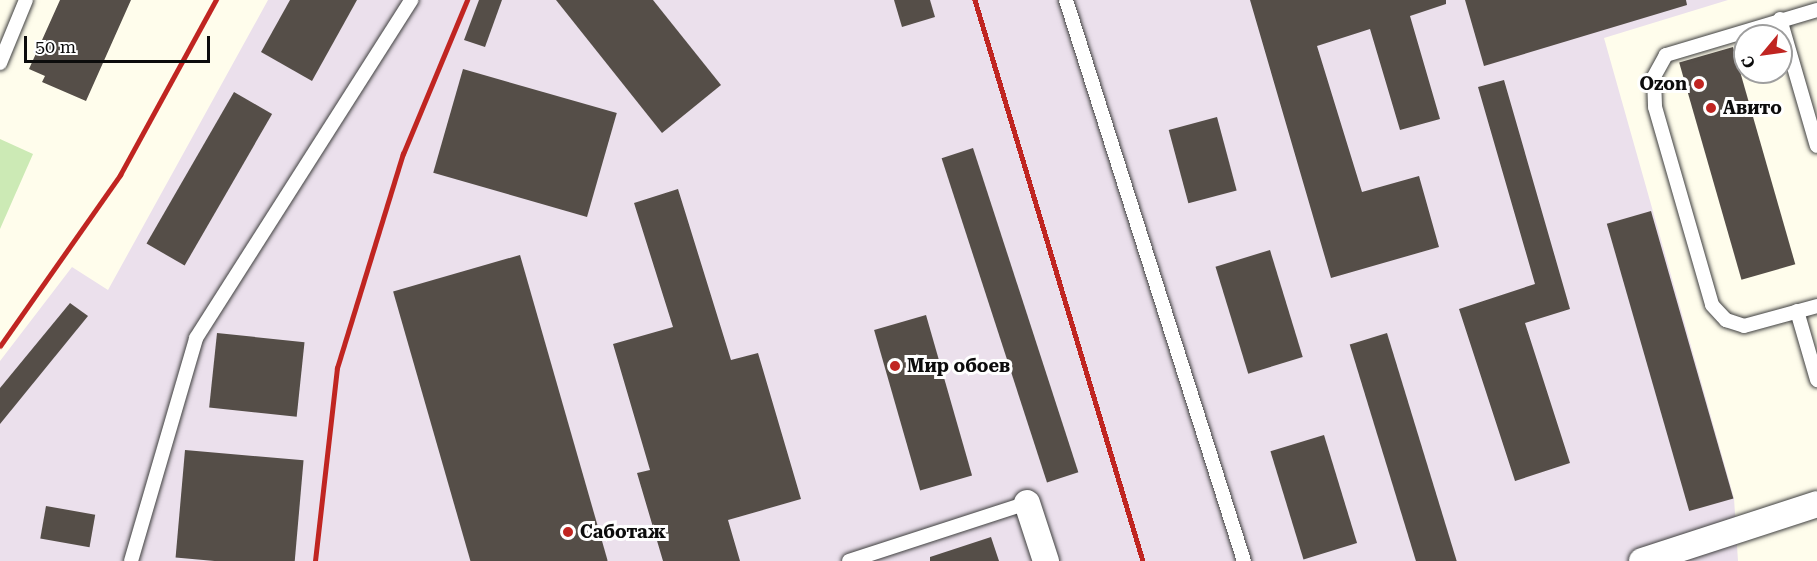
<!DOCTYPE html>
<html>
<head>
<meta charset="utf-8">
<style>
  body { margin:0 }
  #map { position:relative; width:1817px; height:561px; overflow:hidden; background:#fffdec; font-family:"Roboto Serif",serif }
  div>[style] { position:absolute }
  .industrial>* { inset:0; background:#ebe0ec }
  .green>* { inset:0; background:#cceab5 }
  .building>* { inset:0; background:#554e48; transform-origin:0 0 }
  .roads { filter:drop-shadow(0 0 2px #3f3f3f) drop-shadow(0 0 2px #3f3f3f) }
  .service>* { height:14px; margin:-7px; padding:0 7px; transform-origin:7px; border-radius:7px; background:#fff }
  .minor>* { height:26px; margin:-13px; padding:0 13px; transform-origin:13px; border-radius:13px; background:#fff }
  .rail>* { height:4.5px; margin:-2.25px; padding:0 2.25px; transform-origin:2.25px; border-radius:2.25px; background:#c02521 }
  .dots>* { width:16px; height:16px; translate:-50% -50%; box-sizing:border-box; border:3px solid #fff; border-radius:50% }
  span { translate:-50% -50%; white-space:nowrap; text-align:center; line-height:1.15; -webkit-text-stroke:6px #fff; paint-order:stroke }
  .poi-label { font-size:18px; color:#0c0c0c; font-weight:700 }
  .right { translate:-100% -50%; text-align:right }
  .left { translate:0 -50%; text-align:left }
  .north { position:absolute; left:1733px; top:24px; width:60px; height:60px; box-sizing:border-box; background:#fff; border:2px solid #9e9e9e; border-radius:50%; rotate:241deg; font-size:16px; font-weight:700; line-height:24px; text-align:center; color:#0c0c0c }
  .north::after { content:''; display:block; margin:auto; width:21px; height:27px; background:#c02521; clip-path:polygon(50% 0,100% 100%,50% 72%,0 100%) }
  .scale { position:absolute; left:24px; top:36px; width:186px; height:27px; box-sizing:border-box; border:3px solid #0c0c0c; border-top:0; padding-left:8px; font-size:18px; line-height:21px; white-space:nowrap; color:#0c0c0c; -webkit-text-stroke:4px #fff; paint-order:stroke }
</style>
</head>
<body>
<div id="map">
  <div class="industrial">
    <i style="clip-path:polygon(268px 0,1728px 0,1604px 38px,1734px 498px,1738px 561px,0 561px,0 361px,72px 267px,108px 290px)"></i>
  </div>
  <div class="green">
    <i style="clip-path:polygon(0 139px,33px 154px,0 229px)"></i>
  </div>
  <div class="building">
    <i style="clip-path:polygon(60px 0,131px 0,86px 101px,42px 82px,45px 76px,29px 69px)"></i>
    <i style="clip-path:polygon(290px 0,357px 0,312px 81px,261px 52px)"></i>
    <i style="clip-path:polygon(479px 0,502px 0,485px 47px,464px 40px)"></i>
    <i style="clip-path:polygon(556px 0,653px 0,721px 85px,662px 133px)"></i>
    <i style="clip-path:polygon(894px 0,930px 0,935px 17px,902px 27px)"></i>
    <i style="clip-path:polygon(1250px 0,1446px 0,1446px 4px,1410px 16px,1440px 119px,1400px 130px,1370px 29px,1317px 46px,1362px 192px,1419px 176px,1439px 247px,1331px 278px)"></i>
    <i style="clip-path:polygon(1465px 0,1686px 0,1687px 5px,1484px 66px)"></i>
    <i style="left:1733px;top:47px;width:226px;height:56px;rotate:74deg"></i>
    <i style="left:463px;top:69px;width:160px;height:108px;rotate:16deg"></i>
    <i style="clip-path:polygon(1504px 80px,1570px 309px,1525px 323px,1570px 463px,1515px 481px,1459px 309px,1535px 284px,1478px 87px)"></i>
    <i style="left:234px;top:92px;width:44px;height:175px;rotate:30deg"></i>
    <i style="left:1217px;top:117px;width:76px;height:50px;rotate:75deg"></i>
    <i style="left:973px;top:148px;width:341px;height:33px;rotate:72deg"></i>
    <i style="clip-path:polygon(678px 189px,731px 360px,758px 353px,801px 499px,728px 520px,740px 561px,663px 561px,637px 473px,650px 470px,613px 344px,673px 327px,634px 203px)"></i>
    <i style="left:1651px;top:211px;width:299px;height:46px;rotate:74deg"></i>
    <i style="left:1270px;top:250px;width:112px;height:57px;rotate:73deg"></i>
    <i style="left:520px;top:255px;width:318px;height:132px;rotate:74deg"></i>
    <i style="clip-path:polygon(70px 303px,88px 316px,0 424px,0 388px)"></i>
    <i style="left:926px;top:315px;width:167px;height:54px;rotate:74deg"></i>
    <i style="left:217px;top:333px;width:88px;height:75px;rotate:6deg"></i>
    <i style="left:1387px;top:333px;width:239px;height:39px;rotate:73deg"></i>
    <i style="left:1324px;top:435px;width:113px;height:56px;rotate:73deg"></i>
    <i style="left:185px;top:450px;width:119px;height:108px;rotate:5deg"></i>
    <i style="left:46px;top:506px;width:50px;height:33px;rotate:10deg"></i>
    <i style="clip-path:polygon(991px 537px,999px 561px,930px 561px,930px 557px)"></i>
  </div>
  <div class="roads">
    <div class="service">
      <i style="left:1066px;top:0;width:589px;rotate:72.4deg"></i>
      <i style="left:1817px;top:10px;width:158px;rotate:163.4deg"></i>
      <i style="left:1666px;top:55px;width:25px;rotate:119deg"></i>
      <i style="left:1654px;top:77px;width:30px;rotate:88deg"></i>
      <i style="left:1655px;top:107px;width:206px;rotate:73.9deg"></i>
      <i style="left:1712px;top:305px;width:21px;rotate:47deg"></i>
      <i style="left:1726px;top:320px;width:19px;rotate:18deg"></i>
      <i style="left:1744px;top:326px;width:76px;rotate:-15.3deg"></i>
      <i style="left:1780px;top:19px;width:132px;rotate:73.8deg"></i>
      <i style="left:0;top:63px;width:68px;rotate:-67.6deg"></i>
      <i style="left:1797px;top:311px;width:72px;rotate:73.8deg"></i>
      <i style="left:131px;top:561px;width:232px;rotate:-73.7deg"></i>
      <i style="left:196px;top:338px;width:401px;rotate:-57.5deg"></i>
      <i style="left:849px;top:561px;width:187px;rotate:-18deg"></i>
    </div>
    <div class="minor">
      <i style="left:1027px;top:503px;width:61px;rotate:71.9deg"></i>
      <i style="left:1642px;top:561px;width:184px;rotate:-18deg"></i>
    </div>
  </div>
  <div class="rail">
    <i style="left:975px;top:0;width:586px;rotate:73.33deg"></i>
    <i style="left:0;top:346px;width:209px;rotate:-54.9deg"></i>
    <i style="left:120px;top:175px;width:200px;rotate:-61.3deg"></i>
    <i style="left:315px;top:561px;width:194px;rotate:-83.5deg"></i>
    <i style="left:337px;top:368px;width:224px;rotate:-72.9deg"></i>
    <i style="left:403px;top:154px;width:167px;rotate:-67.4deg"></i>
  </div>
  <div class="dots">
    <i style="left:1699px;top:84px;background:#c02521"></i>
    <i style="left:1711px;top:108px;background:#c02521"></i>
    <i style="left:895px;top:366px;background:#c02521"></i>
    <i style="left:568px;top:532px;background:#c02521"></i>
  </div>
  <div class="poi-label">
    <span class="right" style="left:1687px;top:84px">Ozon</span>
    <span class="left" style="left:1723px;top:108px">Авито</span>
    <span class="left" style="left:907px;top:366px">Мир обоев</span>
    <span class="left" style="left:580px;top:532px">Саботаж</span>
  </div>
  <div class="north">С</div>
  <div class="scale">50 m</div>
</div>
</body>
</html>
